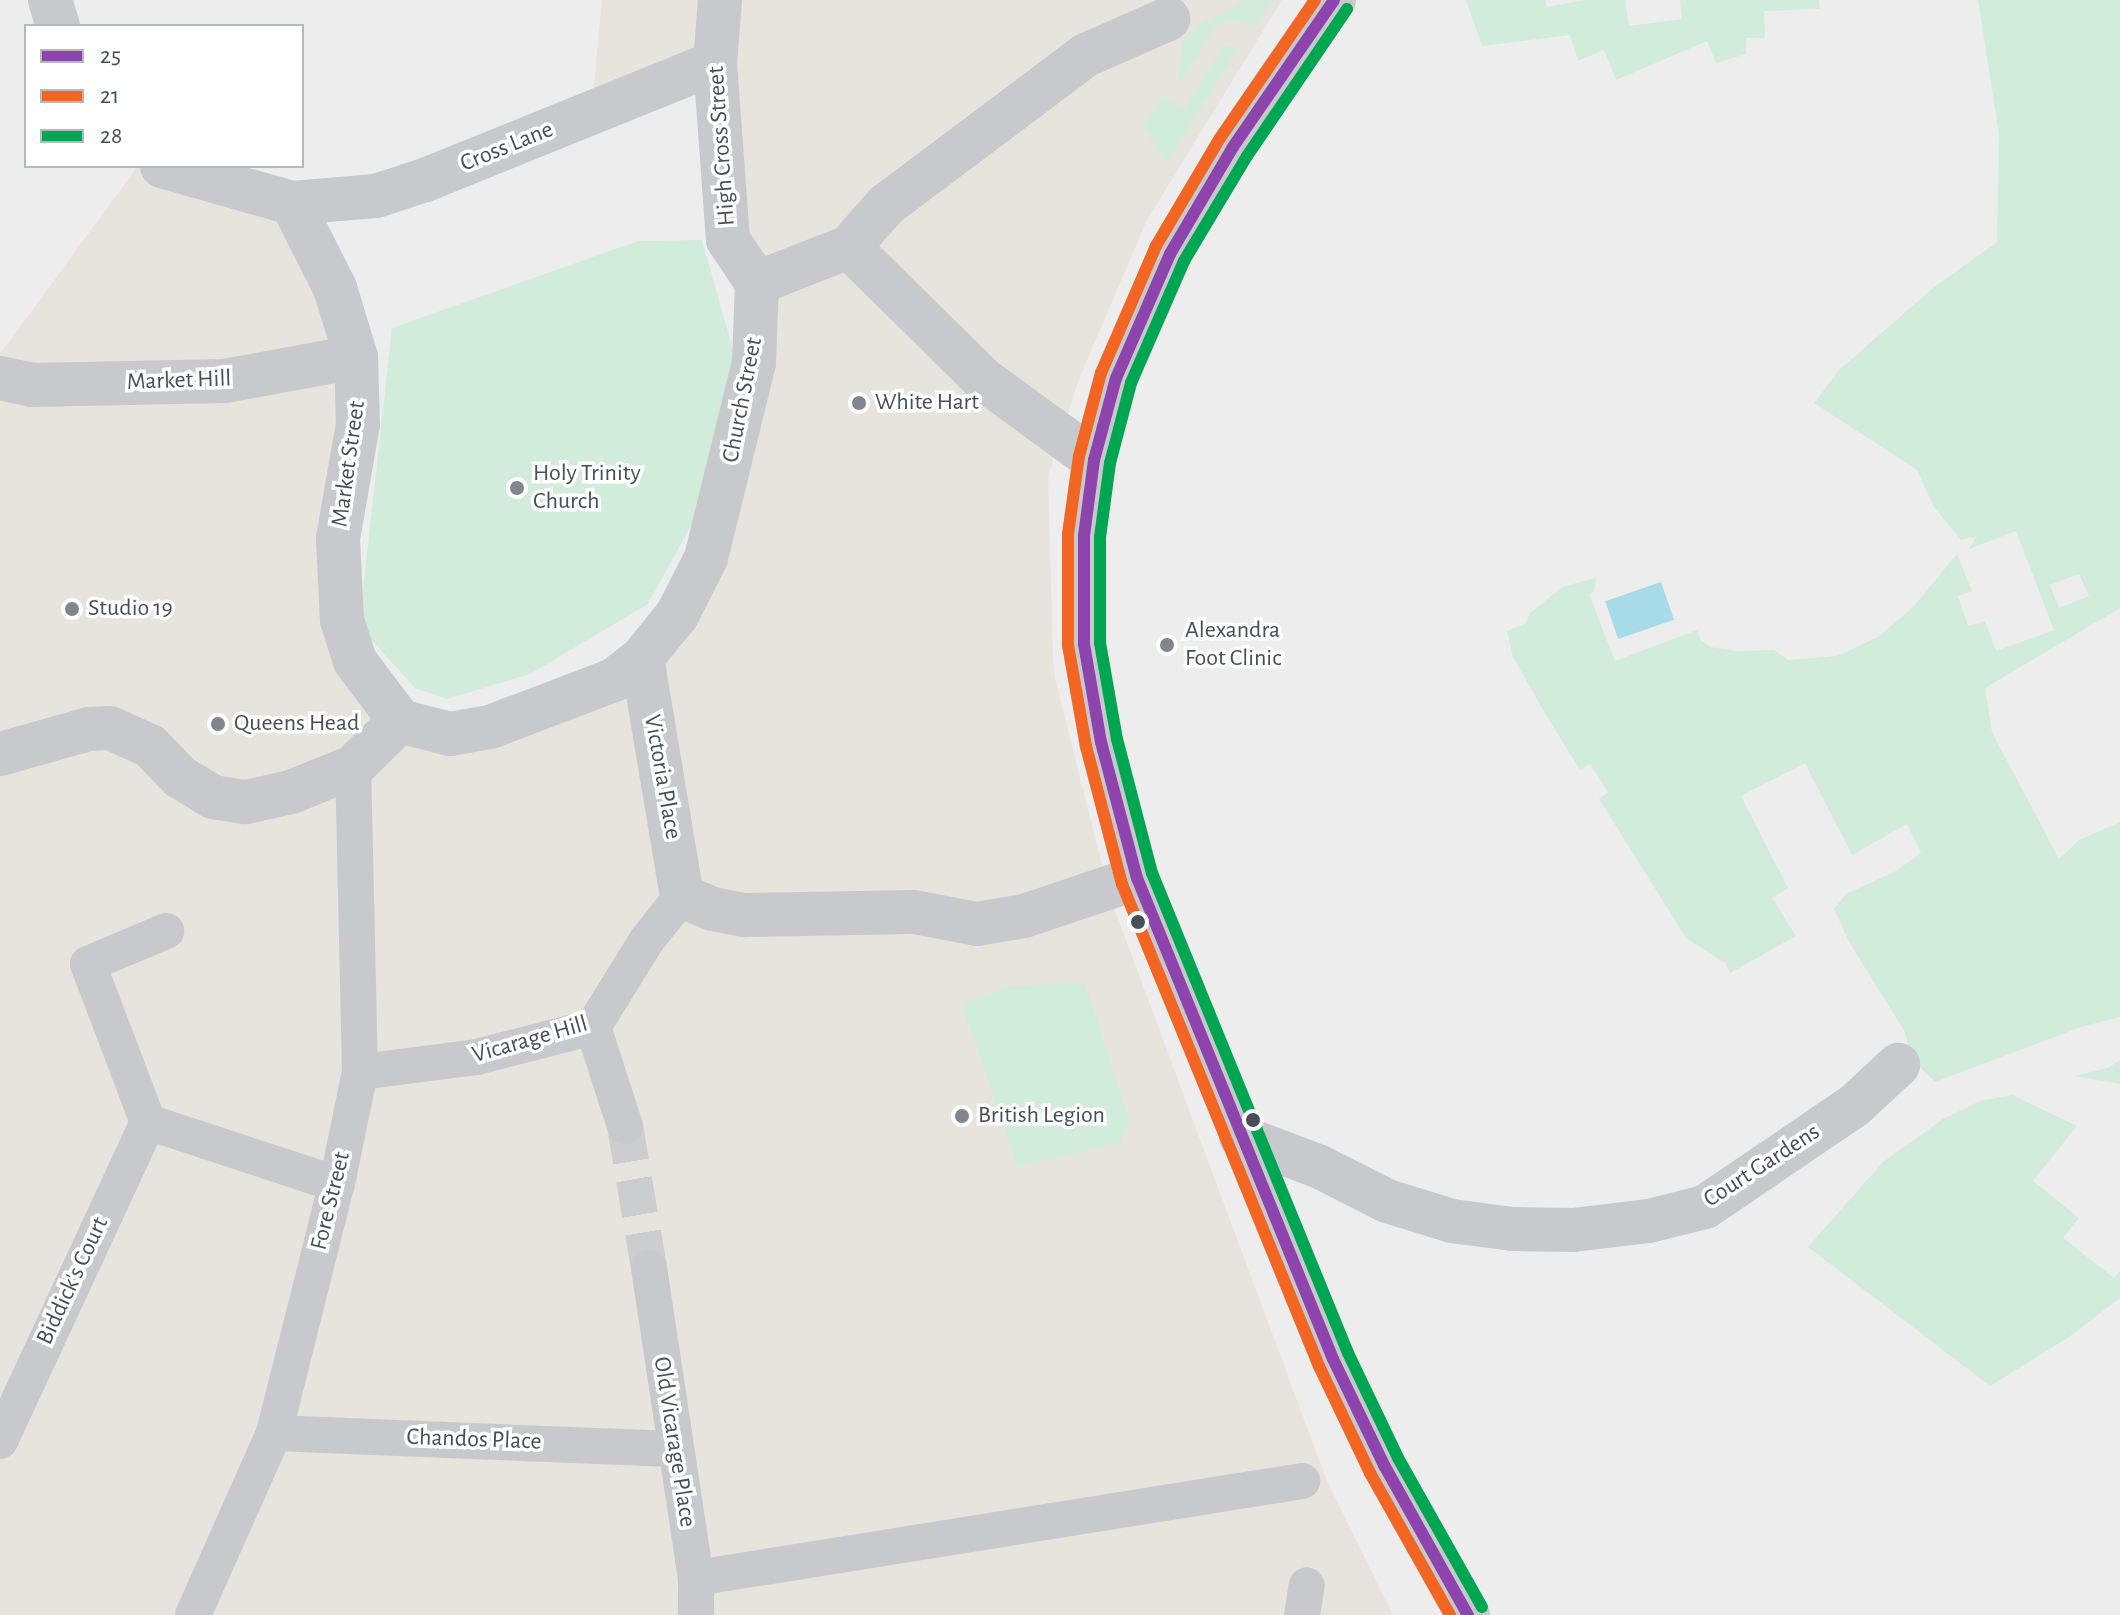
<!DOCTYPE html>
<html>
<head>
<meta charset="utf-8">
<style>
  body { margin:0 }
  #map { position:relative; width:2120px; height:1615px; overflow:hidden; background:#ededed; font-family:"Alegreya Sans",sans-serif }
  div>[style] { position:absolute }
  .commercial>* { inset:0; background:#e6e4dc }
  .green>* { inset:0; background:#d2ecdb }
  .water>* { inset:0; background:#a8dbe8; transform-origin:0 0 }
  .pedestrian-tunnel>* { height:36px; margin-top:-18px; transform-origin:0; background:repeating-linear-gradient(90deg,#cbcdcf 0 36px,transparent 0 54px) }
  .pedestrian>* { height:36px; margin:-18px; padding:0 18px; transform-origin:18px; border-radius:18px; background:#c7c9cc }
  .minor>* { height:44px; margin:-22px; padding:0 22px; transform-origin:22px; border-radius:22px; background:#c7c9cc }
  .tertiary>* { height:44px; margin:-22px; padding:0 22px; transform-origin:22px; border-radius:22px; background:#c7c9cc }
  .bus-1>* { height:12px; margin:-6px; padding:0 6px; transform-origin:6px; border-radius:6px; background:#8e44ad }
  .bus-2>* { height:12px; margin:-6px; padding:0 6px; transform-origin:6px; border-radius:6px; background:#f26522 }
  .bus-3>* { height:12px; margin:-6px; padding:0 6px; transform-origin:6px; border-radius:6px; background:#00a651 }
  .dots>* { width:22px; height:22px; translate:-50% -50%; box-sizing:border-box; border:4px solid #fff; border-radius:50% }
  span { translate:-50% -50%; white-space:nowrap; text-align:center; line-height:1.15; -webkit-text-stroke:7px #fff; paint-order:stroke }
  .street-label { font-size:24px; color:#454f58 }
  .poi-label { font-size:24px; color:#454f58 }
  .left { translate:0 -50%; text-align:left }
  .legend { position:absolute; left:24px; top:24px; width:280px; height:144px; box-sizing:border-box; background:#fff; border:2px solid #b5b9bc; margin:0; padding:10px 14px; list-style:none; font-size:24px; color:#454f58 }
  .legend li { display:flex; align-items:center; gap:16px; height:40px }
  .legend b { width:40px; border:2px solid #b5b9bc }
</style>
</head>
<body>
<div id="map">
  <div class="commercial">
    <i style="clip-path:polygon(602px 0,1282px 0,1147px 220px,1079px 379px,1048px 476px,1053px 659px,1055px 678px,1110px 897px,1327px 1481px,1393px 1615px,0 1615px,0 354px,138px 166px,161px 166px,292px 203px,356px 357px,342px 620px,400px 721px,490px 727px,642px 658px,745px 406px,715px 63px,593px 94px)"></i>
  </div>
  <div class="green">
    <i style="clip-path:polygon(1246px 0,1273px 0,1255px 26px,1232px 19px,1216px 26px,1182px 80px,1178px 76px,1184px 39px,1197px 26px)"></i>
    <i style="clip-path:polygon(1466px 0,1545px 0,1547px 7px,1585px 0,1625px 0,1629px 26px,1682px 19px,1680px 0,1819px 0,1820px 9px,1764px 11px,1765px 38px,1746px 38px,1746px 54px,1716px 63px,1707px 41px,1616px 80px,1604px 50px,1578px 61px,1570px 35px,1482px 46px)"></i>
    <i style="clip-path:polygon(evenodd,1978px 0,2120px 0,2120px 608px,1985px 688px,1992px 732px,2059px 859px,2079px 840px,2120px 822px,2120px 1017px,2081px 1027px,1935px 1082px,1911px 1058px,1905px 1032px,1849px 942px,1834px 909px,1846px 894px,1896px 871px,1921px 853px,1907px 824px,1852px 855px,1805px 763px,1741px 796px,1788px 888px,1772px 898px,1796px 936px,1730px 973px,1725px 963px,1686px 938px,1599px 799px,1608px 792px,1590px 764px,1580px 770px,1546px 715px,1513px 657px,1507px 631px,1526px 623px,1530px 613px,1562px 587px,1596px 578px,1594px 591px,1589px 594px,1615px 661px,1697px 630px,1701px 640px,1710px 647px,1736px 651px,1774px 650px,1788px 660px,1837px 656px,1878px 637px,1912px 608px,1957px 554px,1972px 591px,1958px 596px,1968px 626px,1985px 621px,1996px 651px,2054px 630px,2016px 531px,1969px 549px,1977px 536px,1961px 540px,1934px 507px,1917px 470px,1814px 403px,1838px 371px,1933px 288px,1997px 242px,1999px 134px,1978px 0,2079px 574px,2089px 596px,2059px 608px,2050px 585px,2079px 574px)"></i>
    <i style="clip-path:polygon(1224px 46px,1239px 48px,1167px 162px,1143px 128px,1164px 96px,1185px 108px)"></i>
    <i style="clip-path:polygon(702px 240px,735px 357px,712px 487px,648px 604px,530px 674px,447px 699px,415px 688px,359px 626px,392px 328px,638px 241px)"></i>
    <i style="clip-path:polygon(1085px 983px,1129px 1119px,1121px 1142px,1018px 1167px,962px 1005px,1008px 986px)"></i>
    <i style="clip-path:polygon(2120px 1060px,2120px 1084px,2074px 1076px,2108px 1068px)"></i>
    <i style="clip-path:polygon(2012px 1095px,2077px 1126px,2033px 1181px,2079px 1218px,2063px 1238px,2114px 1278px,2120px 1271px,2120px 1298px,2069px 1337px,1990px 1386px,1808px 1247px,1883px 1162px,1943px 1119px,1980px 1101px)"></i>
  </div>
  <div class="water">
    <i style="left:1661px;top:582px;width:40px;height:59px;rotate:71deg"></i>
  </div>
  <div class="pedestrian-tunnel">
    <i style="left:625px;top:1126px;width:144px;rotate:80.4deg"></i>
  </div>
  <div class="pedestrian">
    <i style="left:593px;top:1027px;width:104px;rotate:72.1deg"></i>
    <i style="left:360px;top:1072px;width:118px;rotate:-7.3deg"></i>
    <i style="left:477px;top:1057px;width:120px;rotate:-14.5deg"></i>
    <i style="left:593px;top:1027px;width:102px;rotate:-58.2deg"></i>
    <i style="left:647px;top:940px;width:56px;rotate:-51.5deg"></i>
    <i style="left:148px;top:1122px;width:169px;rotate:-110.8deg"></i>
    <i style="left:88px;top:964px;width:85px;rotate:-22.9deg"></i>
    <i style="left:148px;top:1122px;width:199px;rotate:18.2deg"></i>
    <i style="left:649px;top:1268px;width:314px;rotate:81.4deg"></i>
    <i style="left:696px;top:1578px;width:37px;rotate:90deg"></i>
    <i style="left:274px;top:1433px;width:400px;rotate:2.3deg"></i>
    <i style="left:0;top:1441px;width:352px;rotate:-65.1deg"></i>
    <i style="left:696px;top:1578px;width:614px;rotate:-9.09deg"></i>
    <i style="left:193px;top:1615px;width:199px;rotate:-66deg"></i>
    <i style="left:274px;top:1433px;width:267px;rotate:-75.9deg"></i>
    <i style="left:339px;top:1174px;width:104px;rotate:-78.4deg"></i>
    <i style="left:360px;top:1072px;width:305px;rotate:-91.3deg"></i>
    <i style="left:1302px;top:1615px;width:30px;rotate:-81deg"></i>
  </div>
  <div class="minor">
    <i style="left:50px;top:0;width:27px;rotate:73deg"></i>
    <i style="left:720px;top:0;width:63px;rotate:94.5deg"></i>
    <i style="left:715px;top:63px;width:177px;rotate:85.8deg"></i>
    <i style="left:728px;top:240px;width:52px;rotate:56deg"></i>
    <i style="left:162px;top:166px;width:135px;rotate:15.9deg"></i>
    <i style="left:292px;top:203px;width:84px;rotate:-4.8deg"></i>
    <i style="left:376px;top:196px;width:52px;rotate:-18.1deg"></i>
    <i style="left:425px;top:180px;width:313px;rotate:-22deg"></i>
    <i style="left:292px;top:203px;width:95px;rotate:63.2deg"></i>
    <i style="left:335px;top:288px;width:72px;rotate:73.1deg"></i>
    <i style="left:356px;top:357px;width:67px;rotate:88.3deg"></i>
    <i style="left:358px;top:424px;width:117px;rotate:99.9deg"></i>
    <i style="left:338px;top:539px;width:81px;rotate:87.2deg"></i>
    <i style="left:342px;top:620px;width:43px;rotate:72.4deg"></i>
    <i style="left:355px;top:661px;width:75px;rotate:53.1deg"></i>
    <i style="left:849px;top:247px;width:56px;rotate:-48.6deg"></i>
    <i style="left:886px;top:205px;width:250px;rotate:-36.9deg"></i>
    <i style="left:1086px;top:55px;width:90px;rotate:-23.7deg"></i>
    <i style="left:849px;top:247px;width:188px;rotate:44.6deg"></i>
    <i style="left:983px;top:379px;width:137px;rotate:36.1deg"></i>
    <i style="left:757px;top:283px;width:99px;rotate:-21.4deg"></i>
    <i style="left:0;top:378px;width:33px;rotate:12deg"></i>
    <i style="left:32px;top:385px;width:193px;rotate:-1.2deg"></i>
    <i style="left:225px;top:381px;width:133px;rotate:-10.4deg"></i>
    <i style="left:642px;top:658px;width:241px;rotate:80.5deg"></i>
    <i style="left:682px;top:896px;width:34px;rotate:23deg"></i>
    <i style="left:713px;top:909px;width:33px;rotate:11deg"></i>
    <i style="left:745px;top:915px;width:169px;rotate:-1deg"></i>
    <i style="left:914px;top:912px;width:64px;rotate:10.8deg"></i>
    <i style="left:977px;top:924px;width:48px;rotate:-9.7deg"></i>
    <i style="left:1024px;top:916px;width:119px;rotate:-18.6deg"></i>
    <i style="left:400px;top:721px;width:52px;rotate:14.6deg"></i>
    <i style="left:450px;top:734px;width:41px;rotate:-9.9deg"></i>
    <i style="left:490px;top:727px;width:133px;rotate:-20.8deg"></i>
    <i style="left:614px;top:680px;width:36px;rotate:-38deg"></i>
    <i style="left:642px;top:658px;width:55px;rotate:-50.9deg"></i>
    <i style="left:677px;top:615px;width:64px;rotate:-63deg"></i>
    <i style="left:706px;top:558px;width:201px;rotate:-76.2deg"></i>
    <i style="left:754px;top:363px;width:80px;rotate:-87.9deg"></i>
    <i style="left:0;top:754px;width:92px;rotate:-15.7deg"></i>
    <i style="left:89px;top:729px;width:21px;rotate:-3deg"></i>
    <i style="left:110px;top:728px;width:44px;rotate:24.2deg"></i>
    <i style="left:150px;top:746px;width:43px;rotate:45.9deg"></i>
    <i style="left:180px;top:777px;width:39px;rotate:31deg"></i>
    <i style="left:213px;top:797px;width:33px;rotate:9deg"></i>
    <i style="left:246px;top:802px;width:46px;rotate:-12.5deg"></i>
    <i style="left:291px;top:792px;width:67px;rotate:-22deg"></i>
    <i style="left:353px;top:767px;width:66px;rotate:-44.4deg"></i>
    <i style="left:1241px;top:1137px;width:85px;rotate:20.8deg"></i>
    <i style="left:1320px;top:1167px;width:75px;rotate:26.9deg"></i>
    <i style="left:1387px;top:1201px;width:68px;rotate:17.1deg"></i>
    <i style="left:1452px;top:1221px;width:61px;rotate:7.6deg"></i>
    <i style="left:1512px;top:1229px;width:61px;rotate:0.9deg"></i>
    <i style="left:1573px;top:1230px;width:77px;rotate:-6.8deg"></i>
    <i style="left:1649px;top:1221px;width:58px;rotate:-14deg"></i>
    <i style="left:1705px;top:1207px;width:181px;rotate:-34.2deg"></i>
    <i style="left:1855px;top:1105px;width:59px;rotate:-42.9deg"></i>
  </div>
  <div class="tertiary">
    <i style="left:1334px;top:0;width:178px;rotate:124.5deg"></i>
    <i style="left:1233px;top:147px;width:124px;rotate:120.5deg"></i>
    <i style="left:1170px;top:254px;width:135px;rotate:113.5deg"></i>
    <i style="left:1116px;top:378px;width:85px;rotate:105deg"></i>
    <i style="left:1094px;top:460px;width:77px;rotate:97.5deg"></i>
    <i style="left:1084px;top:536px;width:108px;rotate:90deg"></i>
    <i style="left:1084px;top:644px;width:99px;rotate:80.2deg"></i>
    <i style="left:1101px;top:742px;width:141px;rotate:75.2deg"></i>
    <i style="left:1137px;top:878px;width:519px;rotate:67.83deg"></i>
    <i style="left:1333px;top:1359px;width:118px;rotate:64.3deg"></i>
    <i style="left:1384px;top:1465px;width:172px;rotate:60.8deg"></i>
  </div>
  <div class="bus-1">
    <i style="left:1334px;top:0;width:178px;rotate:124.5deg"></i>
    <i style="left:1233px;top:147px;width:124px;rotate:120.5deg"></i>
    <i style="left:1170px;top:254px;width:135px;rotate:113.5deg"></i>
    <i style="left:1116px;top:378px;width:85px;rotate:105deg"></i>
    <i style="left:1094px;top:460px;width:77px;rotate:97.5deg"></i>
    <i style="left:1084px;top:536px;width:108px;rotate:90deg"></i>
    <i style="left:1084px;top:644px;width:99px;rotate:80.2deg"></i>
    <i style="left:1101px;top:742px;width:141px;rotate:75.2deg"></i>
    <i style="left:1137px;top:878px;width:519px;rotate:67.83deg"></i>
    <i style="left:1333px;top:1359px;width:118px;rotate:64.3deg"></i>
    <i style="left:1384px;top:1465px;width:172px;rotate:60.8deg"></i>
  </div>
  <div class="bus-2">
    <i style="left:1315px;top:0;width:168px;rotate:124.5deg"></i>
    <i style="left:1220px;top:138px;width:126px;rotate:120.7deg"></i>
    <i style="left:1156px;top:246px;width:138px;rotate:113.4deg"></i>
    <i style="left:1101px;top:373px;width:86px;rotate:104.8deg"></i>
    <i style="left:1079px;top:456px;width:79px;rotate:98deg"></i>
    <i style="left:1068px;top:534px;width:111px;rotate:90deg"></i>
    <i style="left:1068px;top:645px;width:103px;rotate:79.9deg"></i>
    <i style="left:1086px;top:746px;width:143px;rotate:75.4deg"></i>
    <i style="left:1122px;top:884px;width:521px;rotate:67.77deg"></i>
    <i style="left:1319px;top:1366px;width:119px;rotate:64.5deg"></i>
    <i style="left:1370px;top:1473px;width:163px;rotate:60.6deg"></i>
  </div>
  <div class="bus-3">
    <i style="left:1347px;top:9px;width:178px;rotate:124.2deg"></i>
    <i style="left:1247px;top:156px;width:122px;rotate:121deg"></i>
    <i style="left:1184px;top:261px;width:133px;rotate:113.5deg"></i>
    <i style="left:1131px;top:383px;width:83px;rotate:104.7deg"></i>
    <i style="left:1110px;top:463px;width:75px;rotate:97.7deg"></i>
    <i style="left:1100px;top:537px;width:106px;rotate:90deg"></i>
    <i style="left:1100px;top:643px;width:97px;rotate:80deg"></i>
    <i style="left:1117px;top:739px;width:138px;rotate:75.4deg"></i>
    <i style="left:1152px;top:873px;width:518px;rotate:67.79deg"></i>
    <i style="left:1348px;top:1353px;width:116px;rotate:64.5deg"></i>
    <i style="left:1398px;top:1458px;width:171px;rotate:60.6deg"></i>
  </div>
  <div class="dots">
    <i style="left:859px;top:403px;background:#80868c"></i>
    <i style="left:517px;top:488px;background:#80868c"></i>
    <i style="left:72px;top:609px;background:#80868c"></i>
    <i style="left:1167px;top:645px;background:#80868c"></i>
    <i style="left:218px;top:724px;background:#80868c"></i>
    <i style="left:1138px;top:922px;background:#454f58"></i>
    <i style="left:962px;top:1116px;background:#80868c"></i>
    <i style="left:1253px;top:1120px;background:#454f58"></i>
  </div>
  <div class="street-label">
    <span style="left:722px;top:146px;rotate:-94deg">High Cross Street</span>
    <span style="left:507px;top:147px;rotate:-22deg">Cross Lane</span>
    <span style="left:179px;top:381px;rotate:-2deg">Market Hill</span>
    <span style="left:743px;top:400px;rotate:-79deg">Church Street</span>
    <span style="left:349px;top:464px;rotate:-82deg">Market Street</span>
    <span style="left:662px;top:777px;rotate:80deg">Victoria Place</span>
    <span style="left:530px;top:1040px;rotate:-16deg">Vicarage Hill</span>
    <span style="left:1762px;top:1166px;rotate:-33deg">Court Gardens</span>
    <span style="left:331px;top:1201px;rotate:-76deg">Fore Street</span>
    <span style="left:73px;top:1281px;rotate:-65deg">Biddick's Court</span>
    <span style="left:474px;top:1440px;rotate:2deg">Chandos Place</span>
    <span style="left:674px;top:1442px;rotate:81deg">Old Vicarage Place</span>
  </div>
  <div class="poi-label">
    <span class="left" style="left:875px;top:403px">White Hart</span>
    <span class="left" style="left:533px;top:488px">Holy Trinity<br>Church</span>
    <span class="left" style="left:88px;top:609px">Studio 19</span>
    <span class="left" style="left:1185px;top:645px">Alexandra<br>Foot Clinic</span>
    <span class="left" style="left:234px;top:724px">Queens Head</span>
    <span class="left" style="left:978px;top:1116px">British Legion</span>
  </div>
  <ul class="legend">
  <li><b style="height:10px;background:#8e44ad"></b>25</li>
  <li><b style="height:10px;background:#f26522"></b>21</li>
  <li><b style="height:10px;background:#00a651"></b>28</li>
  </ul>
</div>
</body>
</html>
